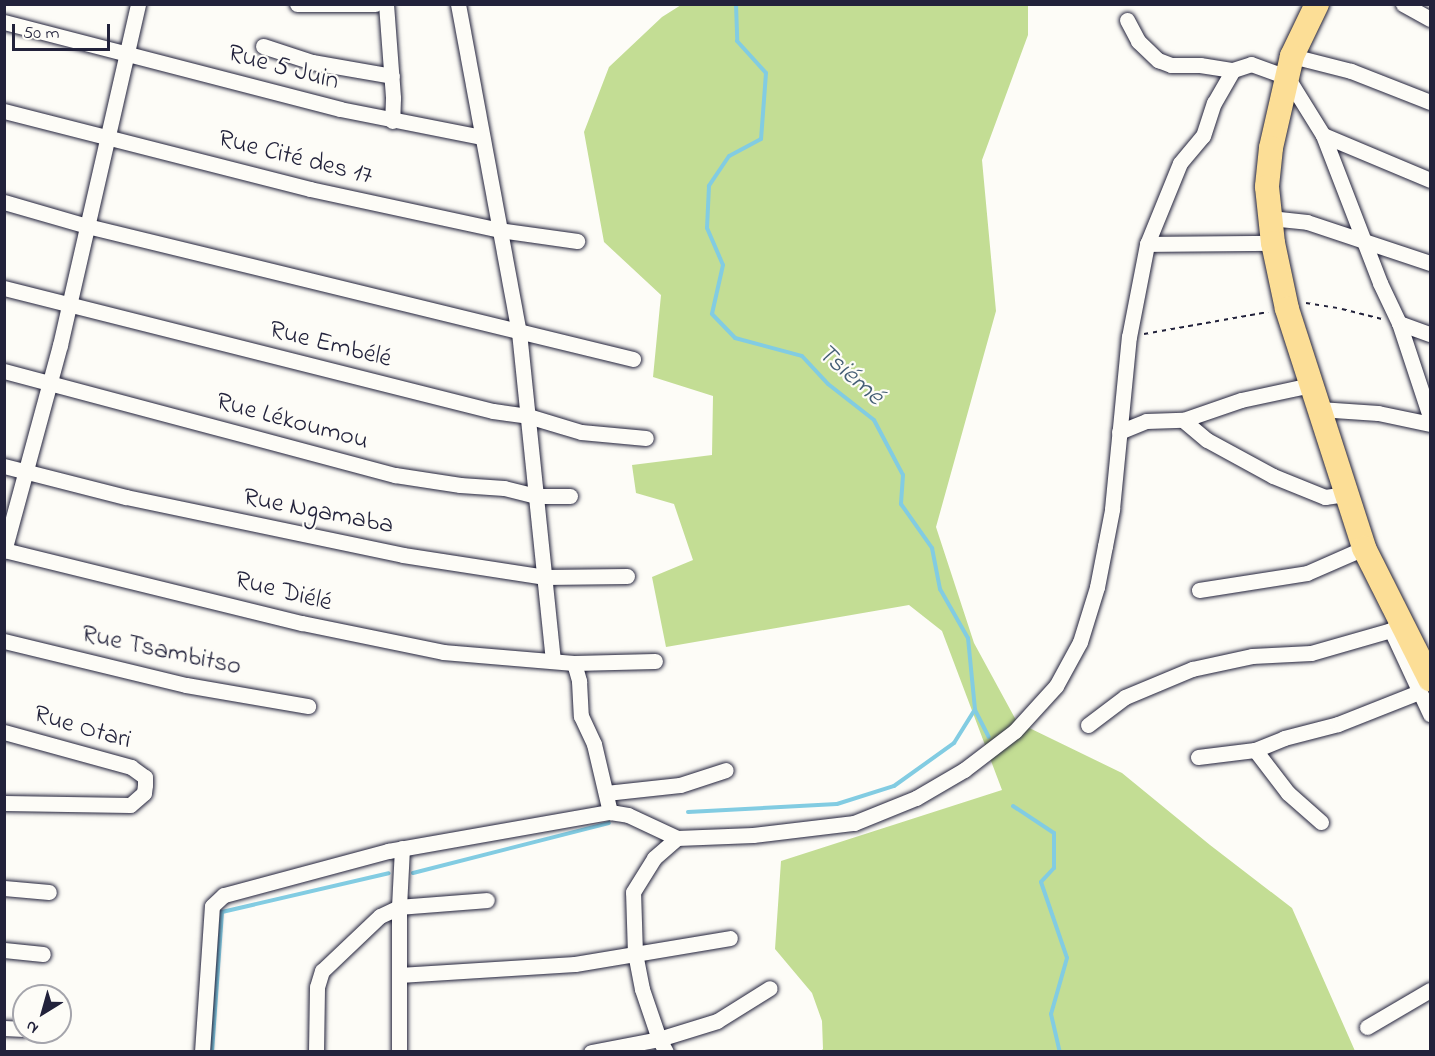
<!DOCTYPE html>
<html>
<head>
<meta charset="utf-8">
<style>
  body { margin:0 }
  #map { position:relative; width:1435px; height:1056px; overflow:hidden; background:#fdfcf7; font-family:"Indie Flower",sans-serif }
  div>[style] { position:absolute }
  .green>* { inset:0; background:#c3dd94 }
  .stream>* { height:4px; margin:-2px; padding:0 2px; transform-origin:2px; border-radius:2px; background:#82cce2 }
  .path>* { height:2px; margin-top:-1px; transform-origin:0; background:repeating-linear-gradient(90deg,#22223b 0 4.5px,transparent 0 9px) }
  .roads { filter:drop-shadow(0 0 2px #22223b) drop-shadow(0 0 2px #22223b) }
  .street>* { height:15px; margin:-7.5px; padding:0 7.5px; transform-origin:7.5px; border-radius:7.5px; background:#fdfcf7 }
  .primary>* { height:24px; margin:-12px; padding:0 12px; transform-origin:12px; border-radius:12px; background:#fcde96 }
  span { translate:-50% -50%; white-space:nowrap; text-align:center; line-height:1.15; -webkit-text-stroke:4.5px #fdfcf7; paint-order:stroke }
  .street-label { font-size:26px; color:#22223b }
  .water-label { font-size:27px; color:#445e75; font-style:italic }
  .frame { position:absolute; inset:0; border:6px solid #22223b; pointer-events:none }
  .north { position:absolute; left:12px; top:984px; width:60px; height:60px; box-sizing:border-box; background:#fdfcf7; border:2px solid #a5a5ac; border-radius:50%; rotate:217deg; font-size:16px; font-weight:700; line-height:24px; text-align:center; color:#22223b }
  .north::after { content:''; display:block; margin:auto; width:21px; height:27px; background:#22223b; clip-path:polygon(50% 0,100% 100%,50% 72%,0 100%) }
  .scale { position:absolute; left:12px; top:24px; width:98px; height:27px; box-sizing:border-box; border:3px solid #22223b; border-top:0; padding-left:8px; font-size:18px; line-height:21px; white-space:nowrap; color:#22223b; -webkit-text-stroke:4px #fdfcf7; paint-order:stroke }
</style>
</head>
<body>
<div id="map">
  <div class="green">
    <i style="clip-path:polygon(681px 5px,1028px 5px,1028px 35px,982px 160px,996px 311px,936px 527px,974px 643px,1017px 722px,1122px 773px,1210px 845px,1292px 908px,1355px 1051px,821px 1051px,823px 1049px,822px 1021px,812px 993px,775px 949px,781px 861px,1002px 790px,942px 631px,909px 605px,666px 647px,652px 577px,693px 560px,674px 504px,636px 493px,632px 465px,712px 455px,713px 396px,653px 377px,661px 295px,604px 242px,584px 132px,609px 67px,662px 17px)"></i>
  </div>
  <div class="stream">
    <i style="left:736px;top:4px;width:37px;rotate:88deg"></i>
    <i style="left:737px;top:41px;width:43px;rotate:47.8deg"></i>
    <i style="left:766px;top:73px;width:66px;rotate:94.3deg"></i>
    <i style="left:761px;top:139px;width:36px;rotate:152deg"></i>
    <i style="left:729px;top:156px;width:36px;rotate:124deg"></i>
    <i style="left:709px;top:186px;width:42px;rotate:92.7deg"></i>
    <i style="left:707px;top:228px;width:40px;rotate:66.6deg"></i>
    <i style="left:723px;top:265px;width:50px;rotate:102.7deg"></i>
    <i style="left:712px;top:314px;width:33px;rotate:46deg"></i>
    <i style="left:735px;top:338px;width:69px;rotate:15deg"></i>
    <i style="left:802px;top:356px;width:38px;rotate:47deg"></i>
    <i style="left:828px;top:384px;width:58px;rotate:38deg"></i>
    <i style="left:874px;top:420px;width:62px;rotate:62.2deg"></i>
    <i style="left:903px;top:475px;width:29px;rotate:94deg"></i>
    <i style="left:901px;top:504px;width:54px;rotate:54.8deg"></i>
    <i style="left:932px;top:548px;width:42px;rotate:79deg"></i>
    <i style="left:940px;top:589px;width:56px;rotate:60.3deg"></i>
    <i style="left:968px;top:638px;width:72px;rotate:84.4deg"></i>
    <i style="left:975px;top:710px;width:30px;rotate:63deg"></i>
    <i style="left:1013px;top:806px;width:49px;rotate:33.4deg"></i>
    <i style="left:1054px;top:833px;width:35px;rotate:90deg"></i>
    <i style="left:1054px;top:868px;width:19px;rotate:133deg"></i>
    <i style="left:1041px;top:882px;width:80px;rotate:71.1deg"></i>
    <i style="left:1067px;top:958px;width:58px;rotate:105.9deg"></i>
    <i style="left:1051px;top:1014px;width:39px;rotate:77deg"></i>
    <i style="left:688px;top:812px;width:149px;rotate:-3.1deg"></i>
    <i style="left:837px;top:804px;width:60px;rotate:-17.5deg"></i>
    <i style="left:894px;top:786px;width:74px;rotate:-35.6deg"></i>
    <i style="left:954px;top:743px;width:39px;rotate:-58deg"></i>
    <i style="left:413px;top:873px;width:202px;rotate:-14.3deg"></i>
    <i style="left:212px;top:1052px;width:140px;rotate:-85.9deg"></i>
    <i style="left:222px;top:912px;width:171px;rotate:-13.1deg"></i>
  </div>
  <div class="path">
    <i style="left:1306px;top:303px;width:36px;rotate:9deg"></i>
    <i style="left:1342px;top:309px;width:41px;rotate:14deg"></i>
    <i style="left:1144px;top:334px;width:126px;rotate:-10.1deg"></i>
  </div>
  <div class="roads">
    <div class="street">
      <i style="left:297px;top:4px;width:78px"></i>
      <i style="left:386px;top:4px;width:94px;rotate:85.7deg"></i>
      <i style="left:393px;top:98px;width:23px;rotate:92deg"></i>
      <i style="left:458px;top:4px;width:334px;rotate:79.5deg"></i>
      <i style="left:519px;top:332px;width:330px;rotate:84.1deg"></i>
      <i style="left:1403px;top:4px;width:31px;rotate:29deg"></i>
      <i style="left:1127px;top:20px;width:24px;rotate:62deg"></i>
      <i style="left:1138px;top:41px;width:28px;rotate:44deg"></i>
      <i style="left:1158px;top:60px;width:14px;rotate:21deg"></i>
      <i style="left:1171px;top:65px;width:29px"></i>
      <i style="left:1200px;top:65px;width:33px;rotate:9deg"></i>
      <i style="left:4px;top:22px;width:347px;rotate:14.5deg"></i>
      <i style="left:340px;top:109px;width:145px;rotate:11.2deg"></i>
      <i style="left:263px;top:46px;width:52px;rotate:18.1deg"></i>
      <i style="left:312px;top:62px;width:81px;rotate:9.9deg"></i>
      <i style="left:1292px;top:56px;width:61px;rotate:14.3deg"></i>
      <i style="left:1351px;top:71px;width:85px;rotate:21.4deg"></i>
      <i style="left:4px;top:111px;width:316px;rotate:14.3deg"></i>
      <i style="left:310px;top:189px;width:193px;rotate:12.2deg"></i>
      <i style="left:499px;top:230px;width:79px;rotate:8deg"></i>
      <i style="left:1323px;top:135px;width:159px;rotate:68.9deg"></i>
      <i style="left:1380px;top:283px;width:44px;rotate:64.6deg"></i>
      <i style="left:1399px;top:323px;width:99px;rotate:71.7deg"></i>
      <i style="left:4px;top:202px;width:86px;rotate:16.1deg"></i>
      <i style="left:87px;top:226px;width:562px;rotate:13.69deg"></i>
      <i style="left:1270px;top:218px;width:37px;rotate:6deg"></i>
      <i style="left:1307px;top:222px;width:130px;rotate:18.4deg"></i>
      <i style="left:1147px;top:244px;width:126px;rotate:-0.5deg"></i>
      <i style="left:4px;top:288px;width:504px;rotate:14.12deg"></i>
      <i style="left:493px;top:411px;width:35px;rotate:8deg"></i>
      <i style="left:528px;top:416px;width:55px;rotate:16.8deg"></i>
      <i style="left:581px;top:432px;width:65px;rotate:5.3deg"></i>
      <i style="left:1399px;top:323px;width:33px;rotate:20deg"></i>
      <i style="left:4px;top:371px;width:405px;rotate:14.9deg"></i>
      <i style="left:395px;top:475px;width:66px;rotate:8.7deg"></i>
      <i style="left:460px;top:485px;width:44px;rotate:3.9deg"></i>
      <i style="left:504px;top:488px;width:32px;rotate:14deg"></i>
      <i style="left:535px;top:496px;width:35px"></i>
      <i style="left:1319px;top:409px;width:59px;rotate:3.9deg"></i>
      <i style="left:1378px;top:413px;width:53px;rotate:11.9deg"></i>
      <i style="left:1183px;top:420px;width:31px;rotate:40deg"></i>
      <i style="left:1207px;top:440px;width:75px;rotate:28.6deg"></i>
      <i style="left:1273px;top:476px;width:56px;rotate:22deg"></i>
      <i style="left:1325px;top:497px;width:22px;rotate:-8deg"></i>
      <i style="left:1119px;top:432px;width:29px;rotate:-22deg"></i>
      <i style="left:1146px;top:421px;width:37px;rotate:-2deg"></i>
      <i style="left:1183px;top:420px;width:61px;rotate:-19deg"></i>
      <i style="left:1241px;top:400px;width:72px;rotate:-12.1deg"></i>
      <i style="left:4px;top:466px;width:126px;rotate:14.3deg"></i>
      <i style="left:126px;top:497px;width:283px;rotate:11.8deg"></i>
      <i style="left:403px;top:555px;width:144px;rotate:8.8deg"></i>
      <i style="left:545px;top:577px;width:82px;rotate:-0.7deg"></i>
      <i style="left:4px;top:550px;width:307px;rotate:13.8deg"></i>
      <i style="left:302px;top:623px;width:144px;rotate:11.6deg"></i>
      <i style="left:443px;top:652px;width:131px;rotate:4.8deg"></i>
      <i style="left:574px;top:663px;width:81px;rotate:-1.4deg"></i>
      <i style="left:4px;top:551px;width:213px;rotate:-74.8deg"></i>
      <i style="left:60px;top:345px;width:350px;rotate:-77.1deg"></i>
      <i style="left:1199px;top:590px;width:109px;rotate:-8.9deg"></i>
      <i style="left:1307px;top:573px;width:62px;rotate:-23.7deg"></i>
      <i style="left:1391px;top:630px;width:93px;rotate:65.1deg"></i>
      <i style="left:4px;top:641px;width:187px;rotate:13.6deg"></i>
      <i style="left:186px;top:685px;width:124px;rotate:9.8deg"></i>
      <i style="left:574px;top:663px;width:19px;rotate:74deg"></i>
      <i style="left:579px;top:681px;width:35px;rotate:87deg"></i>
      <i style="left:581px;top:716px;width:31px;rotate:65deg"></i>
      <i style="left:594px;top:744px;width:70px;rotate:76.8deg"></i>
      <i style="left:1088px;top:725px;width:46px;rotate:-37.1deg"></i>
      <i style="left:1125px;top:697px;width:73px;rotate:-22.7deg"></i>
      <i style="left:1192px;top:669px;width:61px;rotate:-12.2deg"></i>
      <i style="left:1252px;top:656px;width:59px;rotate:-2.9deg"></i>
      <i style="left:1311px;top:653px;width:83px;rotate:-16deg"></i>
      <i style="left:1391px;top:630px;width:15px;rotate:-28deg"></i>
      <i style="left:4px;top:732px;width:132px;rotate:15.4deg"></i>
      <i style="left:131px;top:767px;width:17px;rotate:36deg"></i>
      <i style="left:145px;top:777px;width:8px;rotate:90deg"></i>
      <i style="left:145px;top:785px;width:8px;rotate:97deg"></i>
      <i style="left:144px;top:793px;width:18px;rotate:139deg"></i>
      <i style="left:130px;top:805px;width:126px;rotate:-179.1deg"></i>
      <i style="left:1255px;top:750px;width:54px;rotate:52.5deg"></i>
      <i style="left:1288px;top:793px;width:44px;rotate:41.3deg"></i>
      <i style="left:1198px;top:757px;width:57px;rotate:-7deg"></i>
      <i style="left:1255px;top:750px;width:31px;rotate:-22deg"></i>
      <i style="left:1284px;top:738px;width:56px;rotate:-14.5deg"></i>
      <i style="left:1338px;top:724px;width:87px;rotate:-21.6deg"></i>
      <i style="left:606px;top:793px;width:74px;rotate:-6.2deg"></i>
      <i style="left:680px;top:785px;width:48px;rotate:-18.1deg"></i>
      <i style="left:4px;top:888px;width:45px;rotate:5.1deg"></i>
      <i style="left:4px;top:950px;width:39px;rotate:6deg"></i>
      <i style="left:399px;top:975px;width:176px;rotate:-3.6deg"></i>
      <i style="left:575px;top:964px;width:157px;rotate:-9.5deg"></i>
      <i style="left:1367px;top:1027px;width:73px;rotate:-30.4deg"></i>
      <i style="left:4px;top:1028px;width:20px;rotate:3deg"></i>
      <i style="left:202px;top:1052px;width:146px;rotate:-86.1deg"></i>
      <i style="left:212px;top:906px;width:16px;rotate:-43deg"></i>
      <i style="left:224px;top:895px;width:170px;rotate:-15deg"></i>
      <i style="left:388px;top:851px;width:225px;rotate:-10deg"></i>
      <i style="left:610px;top:812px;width:18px;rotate:9deg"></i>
      <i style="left:628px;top:815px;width:54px;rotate:25.1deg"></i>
      <i style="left:316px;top:1052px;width:65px;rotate:-89.1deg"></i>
      <i style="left:317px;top:987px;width:17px;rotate:-73deg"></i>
      <i style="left:322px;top:971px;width:80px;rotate:-43.5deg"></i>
      <i style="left:380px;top:916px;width:21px;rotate:-25deg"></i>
      <i style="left:399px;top:907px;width:88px;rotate:-4.5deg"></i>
      <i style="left:399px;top:1052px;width:145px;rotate:-90deg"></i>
      <i style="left:399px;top:907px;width:59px;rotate:-87.1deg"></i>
      <i style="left:591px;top:1052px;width:69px;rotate:-10.8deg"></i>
      <i style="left:659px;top:1039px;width:61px;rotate:-17.2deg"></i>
      <i style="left:717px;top:1021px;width:62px;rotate:-31.9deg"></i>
      <i style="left:666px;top:1052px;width:15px;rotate:-118deg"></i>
      <i style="left:659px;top:1039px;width:53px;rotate:-108.8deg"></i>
      <i style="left:642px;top:989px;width:36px;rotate:-101deg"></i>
      <i style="left:635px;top:954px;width:62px;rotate:-91.8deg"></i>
      <i style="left:633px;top:892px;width:40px;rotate:-58deg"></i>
      <i style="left:654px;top:858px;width:30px;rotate:-41deg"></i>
      <i style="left:677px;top:838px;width:76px;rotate:-2.3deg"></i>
      <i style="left:753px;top:835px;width:102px;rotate:-6.8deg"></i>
      <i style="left:854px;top:823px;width:67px;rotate:-22deg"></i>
      <i style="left:916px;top:798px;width:56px;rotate:-30.3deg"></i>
      <i style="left:964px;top:770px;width:64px;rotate:-37.4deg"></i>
      <i style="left:1015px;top:731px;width:61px;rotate:-47.7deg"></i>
      <i style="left:1056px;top:686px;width:50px;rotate:-61.4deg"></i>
      <i style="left:1080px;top:642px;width:58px;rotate:-72.8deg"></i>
      <i style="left:1097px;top:587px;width:42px;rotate:-79deg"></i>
      <i style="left:1105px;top:546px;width:38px;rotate:-79deg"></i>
      <i style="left:1112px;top:509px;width:173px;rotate:-84.4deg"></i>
      <i style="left:1129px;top:337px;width:95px;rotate:-79deg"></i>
      <i style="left:1147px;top:244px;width:87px;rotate:-67.8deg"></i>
      <i style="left:1180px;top:163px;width:35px;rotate:-50deg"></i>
      <i style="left:1203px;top:136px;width:35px;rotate:-72deg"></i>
      <i style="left:1214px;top:103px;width:38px;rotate:-60deg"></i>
      <i style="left:1233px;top:70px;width:19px;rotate:-18deg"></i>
      <i style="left:1251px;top:64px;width:38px;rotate:20deg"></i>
      <i style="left:1287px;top:77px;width:68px;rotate:58.2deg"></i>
      <i style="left:1323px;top:135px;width:116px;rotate:22.8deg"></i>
    </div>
    <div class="primary">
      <i style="left:1317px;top:4px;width:58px;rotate:115.7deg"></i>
      <i style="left:1292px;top:56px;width:94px;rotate:102.9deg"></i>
      <i style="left:1271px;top:148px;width:39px;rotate:96deg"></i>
      <i style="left:1267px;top:187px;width:56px;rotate:83.9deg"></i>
      <i style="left:1273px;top:243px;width:67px;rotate:78deg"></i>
      <i style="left:1287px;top:309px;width:251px;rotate:72.1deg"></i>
      <i style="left:1364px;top:548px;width:147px;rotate:63.3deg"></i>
    </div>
  </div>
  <div class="street-label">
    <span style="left:283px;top:69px;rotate:15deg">Rue 5 Juin</span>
    <span style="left:295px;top:159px;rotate:14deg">Rue Cité des 17</span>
    <span style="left:330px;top:346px;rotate:14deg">Rue Embélé</span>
    <span style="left:292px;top:423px;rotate:15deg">Rue Lékoumou</span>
    <span style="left:318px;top:513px;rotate:11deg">Rue Ngamaba</span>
    <span style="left:283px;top:593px;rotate:14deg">Rue Diélé</span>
    <span style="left:161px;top:652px;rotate:12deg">Rue Tsambitso</span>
    <span style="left:82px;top:729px;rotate:16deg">Rue Otari</span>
  </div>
  <div class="water-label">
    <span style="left:850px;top:375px;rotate:41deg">Tsiémé</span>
  </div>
  <div class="frame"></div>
  <div class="north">N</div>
  <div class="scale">50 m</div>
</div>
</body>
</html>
